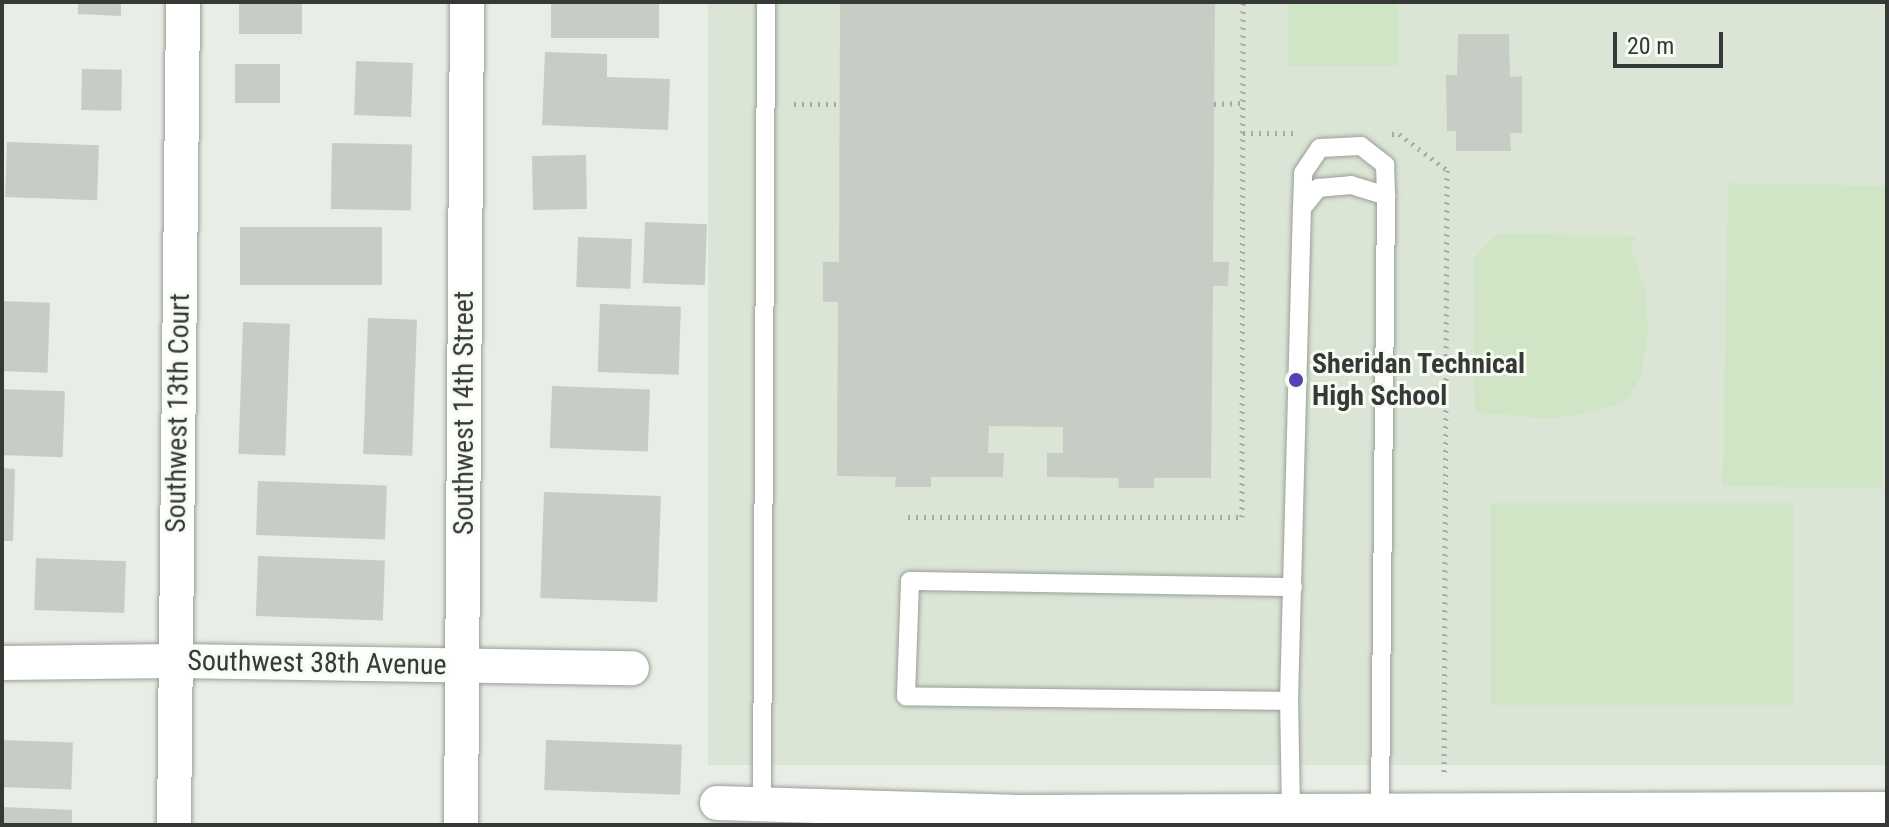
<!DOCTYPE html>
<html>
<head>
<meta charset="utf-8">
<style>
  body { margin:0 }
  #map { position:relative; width:1889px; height:827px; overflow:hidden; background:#e8eee6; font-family:"Roboto Condensed",sans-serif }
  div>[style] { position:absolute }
  .built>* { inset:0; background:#dbe5d6; transform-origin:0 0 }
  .green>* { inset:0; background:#d0e5c6; transform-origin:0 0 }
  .building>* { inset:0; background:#c7ccc4; transform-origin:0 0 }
  .path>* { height:5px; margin-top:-2.5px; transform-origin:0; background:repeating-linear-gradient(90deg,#a6aaa4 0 2px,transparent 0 8px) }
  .roads { filter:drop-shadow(0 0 2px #999f97) drop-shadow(0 0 2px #999f97) }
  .service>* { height:18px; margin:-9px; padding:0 9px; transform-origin:9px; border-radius:9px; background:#fff }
  .minor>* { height:34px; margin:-17px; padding:0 17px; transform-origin:17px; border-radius:17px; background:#fff }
  .dots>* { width:22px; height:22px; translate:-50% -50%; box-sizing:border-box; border:4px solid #f6fcf3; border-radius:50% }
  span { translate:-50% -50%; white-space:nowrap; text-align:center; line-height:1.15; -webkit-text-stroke:6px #f6fcf3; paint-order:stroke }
  .poi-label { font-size:28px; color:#373936; font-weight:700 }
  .left { translate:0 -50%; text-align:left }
  .street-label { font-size:28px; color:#373936 }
  .frame { position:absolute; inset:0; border:4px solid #373936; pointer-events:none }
  .scale { position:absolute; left:1613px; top:32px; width:110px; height:36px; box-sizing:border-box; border:4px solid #373936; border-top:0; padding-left:10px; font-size:24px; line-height:28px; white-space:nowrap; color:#373936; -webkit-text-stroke:6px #f6fcf3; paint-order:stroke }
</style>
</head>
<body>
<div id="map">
  <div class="built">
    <i style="left:708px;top:2px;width:1179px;height:763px"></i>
  </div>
  <div class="green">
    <i style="left:1288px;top:2px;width:110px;height:64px"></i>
    <i style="left:1728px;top:183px;width:159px;height:303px;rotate:1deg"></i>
    <i style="clip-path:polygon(1497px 234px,1636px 236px,1631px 247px,1645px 289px,1648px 334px,1641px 377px,1626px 401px,1597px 411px,1552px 419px,1475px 412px,1474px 258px)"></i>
    <i style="left:1793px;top:503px;width:202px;height:302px;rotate:90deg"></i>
  </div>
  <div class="building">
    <i style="clip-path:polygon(78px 2px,121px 2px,121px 16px,78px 14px)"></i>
    <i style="left:239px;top:2px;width:63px;height:32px"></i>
    <i style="left:551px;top:2px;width:108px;height:36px"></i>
    <i style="clip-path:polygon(840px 2px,1215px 2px,1213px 262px,1229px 262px,1228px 286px,1213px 286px,1211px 478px,1154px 478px,1154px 488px,1119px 488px,1118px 478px,1047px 477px,1047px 453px,1063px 453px,1063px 427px,989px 426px,988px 453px,1004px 453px,1003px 477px,931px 477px,931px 487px,895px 487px,896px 477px,837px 476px,838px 302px,823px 302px,823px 262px,839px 262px)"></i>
    <i style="clip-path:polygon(1458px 34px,1509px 34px,1510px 77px,1522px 76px,1522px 133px,1510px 133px,1511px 151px,1456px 151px,1456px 131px,1447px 131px,1446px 75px,1457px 75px)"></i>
    <i style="clip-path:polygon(545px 52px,607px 54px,607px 77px,670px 79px,668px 130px,542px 125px)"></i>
    <i style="left:356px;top:61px;width:57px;height:54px;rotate:2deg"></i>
    <i style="left:235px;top:64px;width:45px;height:39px"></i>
    <i style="left:82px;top:69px;width:40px;height:41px;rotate:1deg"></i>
    <i style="left:7px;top:142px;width:92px;height:55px;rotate:2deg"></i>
    <i style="left:332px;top:143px;width:80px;height:66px;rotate:1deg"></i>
    <i style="left:586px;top:155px;width:54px;height:54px;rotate:89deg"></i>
    <i style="left:645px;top:222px;width:62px;height:61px;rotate:2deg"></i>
    <i style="left:240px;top:227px;width:142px;height:58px"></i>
    <i style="left:578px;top:237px;width:54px;height:50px;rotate:2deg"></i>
    <i style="left:2px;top:301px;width:48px;height:70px;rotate:2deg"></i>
    <i style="left:600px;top:304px;width:81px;height:68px;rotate:2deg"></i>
    <i style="left:368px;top:318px;width:49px;height:136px;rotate:2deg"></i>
    <i style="left:243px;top:322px;width:47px;height:132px;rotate:2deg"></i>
    <i style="left:552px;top:386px;width:98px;height:62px;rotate:2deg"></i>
    <i style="left:2px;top:389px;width:63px;height:66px;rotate:2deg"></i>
    <i style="clip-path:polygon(2px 468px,15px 469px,13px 541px,2px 541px)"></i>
    <i style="left:258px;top:481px;width:129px;height:54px;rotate:2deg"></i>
    <i style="left:544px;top:492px;width:117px;height:106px;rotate:2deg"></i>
    <i style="left:258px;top:556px;width:127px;height:60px;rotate:2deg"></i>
    <i style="left:36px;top:558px;width:90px;height:52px;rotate:2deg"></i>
    <i style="left:2px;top:740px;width:71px;height:47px;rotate:2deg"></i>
    <i style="left:546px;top:740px;width:136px;height:50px;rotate:2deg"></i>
    <i style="clip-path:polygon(2px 807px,72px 810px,72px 825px,2px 825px)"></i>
  </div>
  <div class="path">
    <i style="left:794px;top:104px;width:45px"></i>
    <i style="left:1214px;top:104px;width:29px;rotate:-2deg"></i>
    <i style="left:1243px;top:133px;width:55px"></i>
    <i style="left:1392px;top:134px;width:7px"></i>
    <i style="left:1399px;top:134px;width:60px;rotate:36.9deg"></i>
    <i style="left:1447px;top:170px;width:606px;rotate:90.28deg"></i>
    <i style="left:908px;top:517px;width:334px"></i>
    <i style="left:1242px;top:517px;width:515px;rotate:-89.89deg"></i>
  </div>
  <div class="roads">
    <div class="service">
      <i style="left:1302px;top:208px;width:35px;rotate:-88deg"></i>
      <i style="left:1303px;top:173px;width:30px;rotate:-56deg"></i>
      <i style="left:1320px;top:148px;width:41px;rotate:-2.8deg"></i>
      <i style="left:1361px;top:146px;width:31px;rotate:38deg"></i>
      <i style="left:1385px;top:165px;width:31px;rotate:88deg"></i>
      <i style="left:1289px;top:701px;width:383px;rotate:-179.3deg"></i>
      <i style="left:906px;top:696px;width:115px;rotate:-88deg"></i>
      <i style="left:910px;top:581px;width:383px;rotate:0.9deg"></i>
      <i style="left:762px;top:804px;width:802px;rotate:-89.71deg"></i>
      <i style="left:1291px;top:811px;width:110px;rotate:-91deg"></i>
      <i style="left:1289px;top:701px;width:493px;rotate:-88.5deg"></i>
      <i style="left:1302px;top:208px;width:26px;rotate:-51deg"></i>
      <i style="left:1318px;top:188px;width:33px;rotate:-5deg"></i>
      <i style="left:1351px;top:185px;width:37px;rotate:17deg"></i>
      <i style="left:1386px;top:196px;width:615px;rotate:90.56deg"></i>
    </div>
    <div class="minor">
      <i style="left:2px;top:663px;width:173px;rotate:-0.7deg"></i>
      <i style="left:175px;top:661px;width:457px;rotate:0.9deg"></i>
      <i style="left:717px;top:803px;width:295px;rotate:1.7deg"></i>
      <i style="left:1012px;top:812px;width:875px;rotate:-0.2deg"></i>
      <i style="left:174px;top:825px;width:823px;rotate:-89.37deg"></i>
      <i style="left:461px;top:825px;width:823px;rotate:-89.58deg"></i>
    </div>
  </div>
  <div class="dots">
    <i style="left:1296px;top:380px;background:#5640b8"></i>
  </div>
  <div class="poi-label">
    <span class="left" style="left:1312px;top:380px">Sheridan Technical<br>High School</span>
  </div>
  <div class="street-label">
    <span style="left:178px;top:413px;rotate:-89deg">Southwest 13th Court</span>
    <span style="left:464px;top:413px;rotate:-90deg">Southwest 14th Street</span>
    <span style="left:317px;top:663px;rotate:1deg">Southwest 38th Avenue</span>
  </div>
  <div class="frame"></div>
  <div class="scale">20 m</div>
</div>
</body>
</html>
